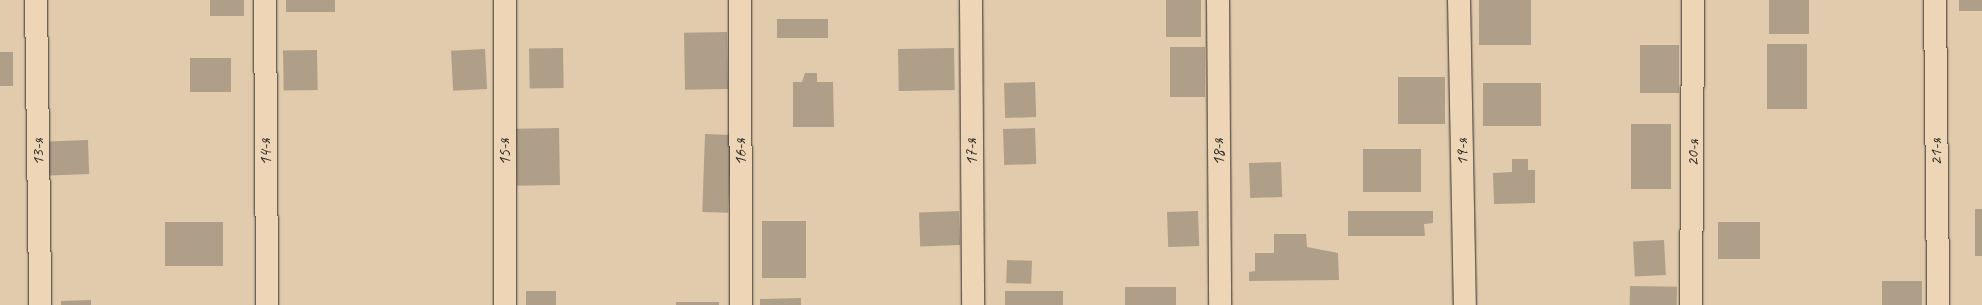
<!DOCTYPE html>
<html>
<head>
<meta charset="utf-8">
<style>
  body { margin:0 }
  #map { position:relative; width:1982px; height:305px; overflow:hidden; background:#e2cbad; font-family:Caveat,sans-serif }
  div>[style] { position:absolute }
  .building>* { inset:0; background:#af9e88; transform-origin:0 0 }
  .roads { filter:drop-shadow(0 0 1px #2b2b2b) drop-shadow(0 0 1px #2b2b2b) }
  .minor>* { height:22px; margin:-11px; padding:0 11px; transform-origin:11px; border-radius:11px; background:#eed5b5 }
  span { translate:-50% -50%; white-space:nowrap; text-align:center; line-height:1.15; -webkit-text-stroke:3px #eed5b5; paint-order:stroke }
  .street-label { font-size:17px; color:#2b2b2b }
</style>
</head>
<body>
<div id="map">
  <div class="building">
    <i style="left:210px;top:0;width:34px;height:16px"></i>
    <i style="left:286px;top:0;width:49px;height:12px"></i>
    <i style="left:1166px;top:0;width:35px;height:37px"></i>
    <i style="left:1479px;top:0;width:52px;height:45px"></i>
    <i style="left:1769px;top:0;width:40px;height:34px"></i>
    <i style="left:1959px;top:0;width:23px;height:11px"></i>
    <i style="left:777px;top:19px;width:51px;height:19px"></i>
    <i style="left:727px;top:32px;width:57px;height:43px;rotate:89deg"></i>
    <i style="left:1767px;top:44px;width:40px;height:65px"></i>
    <i style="left:1640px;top:45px;width:39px;height:48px"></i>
    <i style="left:1170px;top:47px;width:35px;height:50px"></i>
    <i style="left:563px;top:48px;width:40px;height:34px;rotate:89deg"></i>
    <i style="left:954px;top:48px;width:42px;height:56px;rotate:89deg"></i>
    <i style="left:485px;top:49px;width:40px;height:34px;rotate:87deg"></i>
    <i style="left:317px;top:50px;width:40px;height:34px;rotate:89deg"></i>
    <i style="left:0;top:52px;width:13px;height:34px"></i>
    <i style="left:231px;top:58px;width:34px;height:41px;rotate:90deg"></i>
    <i style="clip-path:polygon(805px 73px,817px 73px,817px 82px,833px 82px,834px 127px,793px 127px,793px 82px,802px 82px)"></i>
    <i style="left:1398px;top:77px;width:47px;height:47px"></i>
    <i style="left:1035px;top:82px;width:35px;height:31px;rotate:88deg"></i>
    <i style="left:1541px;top:83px;width:43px;height:58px;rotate:90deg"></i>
    <i style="left:1631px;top:124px;width:40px;height:65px"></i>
    <i style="left:559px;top:128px;width:57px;height:43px;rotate:89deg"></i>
    <i style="left:1035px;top:128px;width:36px;height:32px;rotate:88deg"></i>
    <i style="left:705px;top:134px;width:26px;height:78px;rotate:2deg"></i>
    <i style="left:88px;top:140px;width:34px;height:40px;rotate:88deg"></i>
    <i style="left:1363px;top:149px;width:58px;height:43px"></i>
    <i style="clip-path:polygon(1512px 159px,1528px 159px,1528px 170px,1535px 170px,1535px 203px,1494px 204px,1493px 173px,1512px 172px)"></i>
    <i style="left:1281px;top:162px;width:35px;height:32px;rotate:88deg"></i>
    <i style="left:1975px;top:209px;width:7px;height:47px"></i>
    <i style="left:959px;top:211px;width:34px;height:40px;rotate:88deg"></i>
    <i style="left:1198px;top:211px;width:35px;height:31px;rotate:88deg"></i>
    <i style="clip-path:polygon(1348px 211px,1433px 211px,1433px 223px,1424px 224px,1425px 236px,1348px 236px)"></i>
    <i style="left:762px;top:221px;width:44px;height:57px"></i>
    <i style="left:165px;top:222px;width:58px;height:44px"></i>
    <i style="left:1718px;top:222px;width:42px;height:37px"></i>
    <i style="clip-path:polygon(1274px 234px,1306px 234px,1307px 247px,1338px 253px,1339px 280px,1249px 281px,1249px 272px,1255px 271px,1255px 253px,1274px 253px)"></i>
    <i style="left:1664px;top:240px;width:35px;height:31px;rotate:87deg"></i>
    <i style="left:1007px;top:260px;width:25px;height:23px;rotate:2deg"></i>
    <i style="left:1882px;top:281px;width:40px;height:24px"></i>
    <i style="left:1630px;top:286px;width:47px;height:19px;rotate:1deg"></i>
    <i style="left:1125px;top:287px;width:51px;height:18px"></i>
    <i style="left:526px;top:291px;width:30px;height:14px"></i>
    <i style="left:1063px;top:291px;width:14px;height:58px;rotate:90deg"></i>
    <i style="clip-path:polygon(801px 298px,801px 305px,760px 305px,760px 299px)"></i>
    <i style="clip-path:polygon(91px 300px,91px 305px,61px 305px,61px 301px)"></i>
    <i style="left:676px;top:302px;width:43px;height:3px"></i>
  </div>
  <div class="roads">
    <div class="minor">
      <i style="left:36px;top:0;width:305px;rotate:89.2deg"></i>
      <i style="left:265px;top:0;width:305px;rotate:89.6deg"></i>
      <i style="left:505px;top:0;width:305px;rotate:90deg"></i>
      <i style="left:740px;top:0;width:305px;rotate:89.8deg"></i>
      <i style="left:971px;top:0;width:305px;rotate:89.6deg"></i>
      <i style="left:1218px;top:0;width:305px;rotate:89.6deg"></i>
      <i style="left:1459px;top:0;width:305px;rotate:88.9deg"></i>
      <i style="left:1935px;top:0;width:305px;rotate:89.4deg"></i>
      <i style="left:1691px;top:305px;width:305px;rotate:-89.6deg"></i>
    </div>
  </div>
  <div class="street-label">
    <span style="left:38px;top:152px;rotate:-91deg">13-я</span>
    <span style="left:266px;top:152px;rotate:-90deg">14-я</span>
    <span style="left:505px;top:152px;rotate:-90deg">15-я</span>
    <span style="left:741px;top:152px;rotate:-90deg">16-я</span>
    <span style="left:972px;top:152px;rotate:-90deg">17-я</span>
    <span style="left:1219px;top:152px;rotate:-90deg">18-я</span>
    <span style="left:1462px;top:152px;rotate:-91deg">19-я</span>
    <span style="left:1936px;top:152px;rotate:-91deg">21-я</span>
    <span style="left:1693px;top:153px;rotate:-89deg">20-я</span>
  </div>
</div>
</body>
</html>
